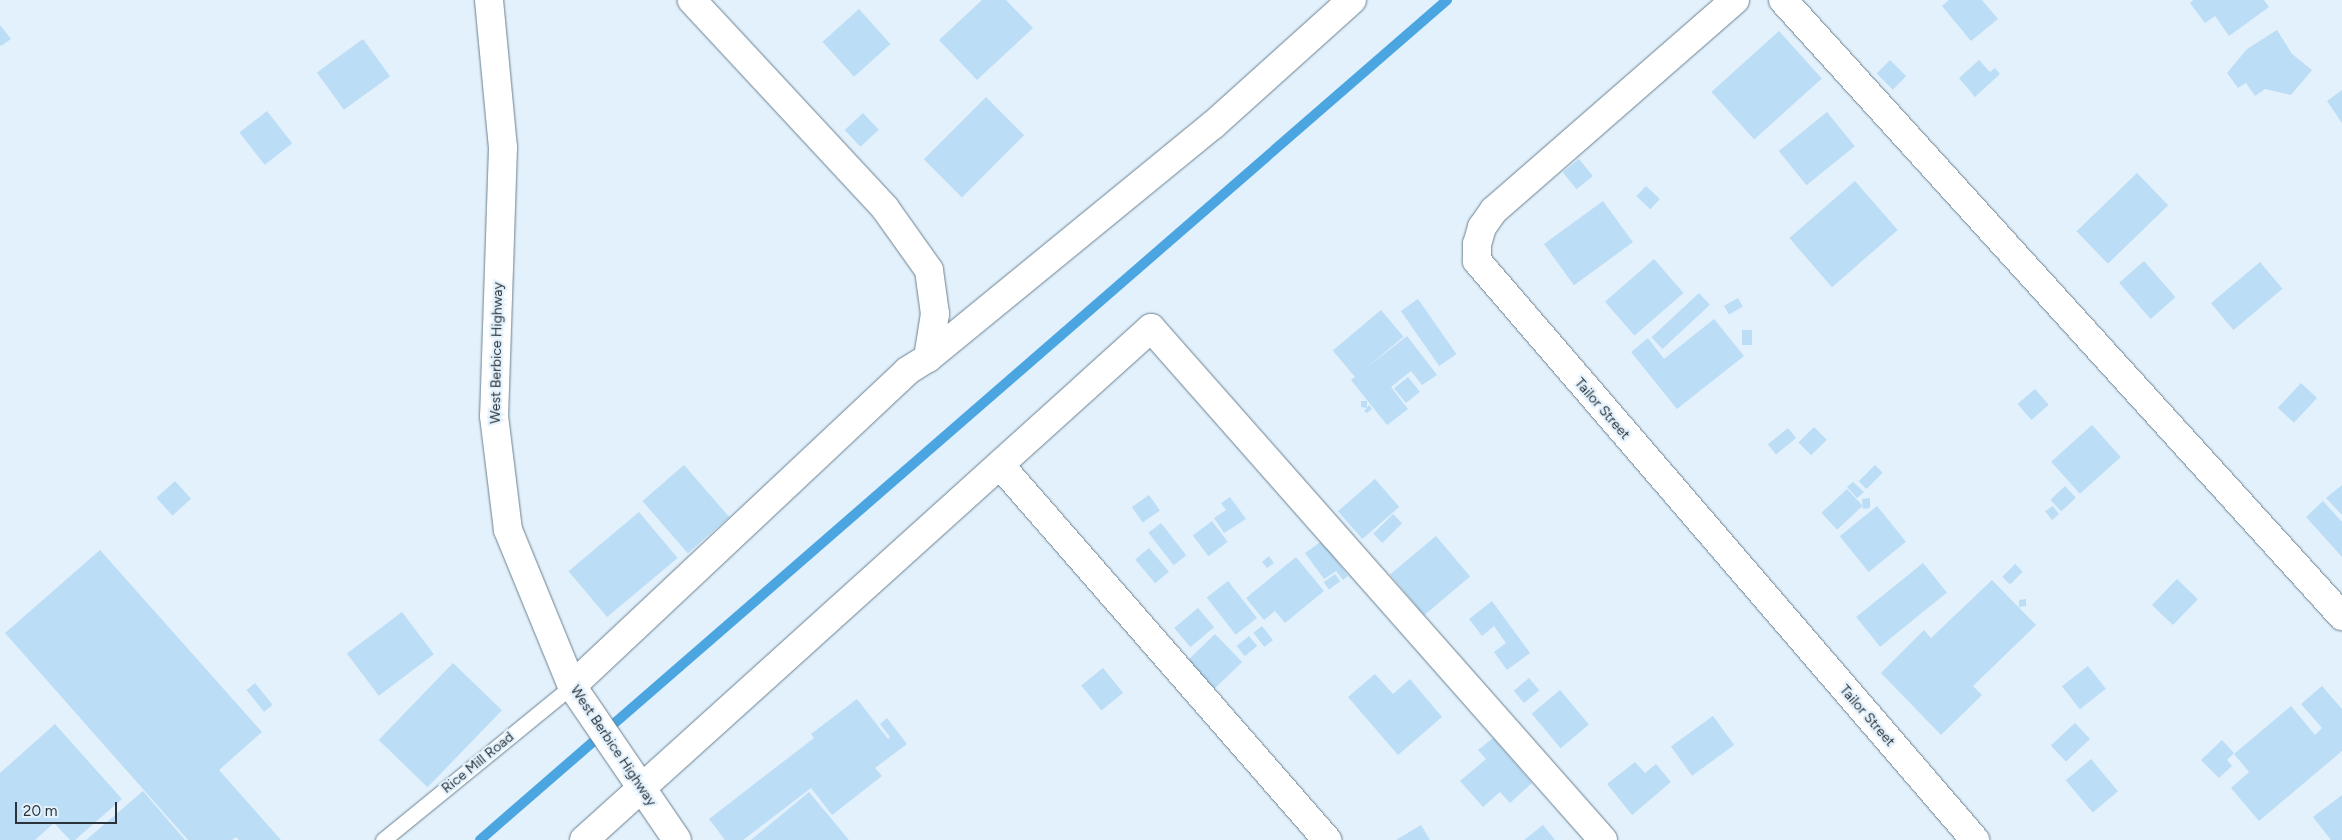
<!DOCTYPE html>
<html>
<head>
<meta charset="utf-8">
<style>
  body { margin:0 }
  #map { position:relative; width:2342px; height:840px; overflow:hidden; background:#e3f1fc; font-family:Figtree,sans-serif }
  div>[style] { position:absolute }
  .stream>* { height:10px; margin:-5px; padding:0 5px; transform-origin:5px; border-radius:5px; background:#4aa5e1 }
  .building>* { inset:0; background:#bcddf6; transform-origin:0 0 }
  .roads { filter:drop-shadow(0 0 1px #6a8090) drop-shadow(0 0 1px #6a8090) }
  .service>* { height:15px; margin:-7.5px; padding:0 7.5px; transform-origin:7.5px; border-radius:7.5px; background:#fff }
  .minor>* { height:28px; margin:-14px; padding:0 14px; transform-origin:14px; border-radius:14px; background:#fff }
  .primary>* { height:28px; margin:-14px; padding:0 14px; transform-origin:14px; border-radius:14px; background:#fff }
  span { translate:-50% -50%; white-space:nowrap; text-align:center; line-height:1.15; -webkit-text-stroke:4.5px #e3f1fc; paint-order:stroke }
  .street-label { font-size:14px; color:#2a333a }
  .scale { position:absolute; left:15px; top:802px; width:102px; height:22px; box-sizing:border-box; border:2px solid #2a333a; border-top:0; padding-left:6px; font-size:15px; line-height:18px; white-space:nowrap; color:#2a333a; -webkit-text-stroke:4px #e3f1fc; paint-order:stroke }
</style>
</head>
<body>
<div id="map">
  <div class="stream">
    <i style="left:480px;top:840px;width:1281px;rotate:-40.98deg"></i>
  </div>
  <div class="building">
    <i style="clip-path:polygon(982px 0,1006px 0,1033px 28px,977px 80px,939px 40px)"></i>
    <i style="clip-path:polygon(1949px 0,1982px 0,1998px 19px,1971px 41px,1942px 6px)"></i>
    <i style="clip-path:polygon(2193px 0,2264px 0,2269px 7px,2229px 36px,2215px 16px,2205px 23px,2190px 3px)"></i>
    <i style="left:859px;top:9px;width:47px;height:49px;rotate:48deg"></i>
    <i style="clip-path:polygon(0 25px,11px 39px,1px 46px,0 45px)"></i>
    <i style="clip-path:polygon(2277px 30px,2292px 54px,2312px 70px,2291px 95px,2265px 89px,2255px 96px,2246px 83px,2238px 88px,2227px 73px,2247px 49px)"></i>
    <i style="left:1779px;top:31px;width:64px;height:91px;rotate:48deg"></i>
    <i style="left:363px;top:39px;width:46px;height:57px;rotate:54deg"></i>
    <i style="left:1890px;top:60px;width:23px;height:19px;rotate:45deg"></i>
    <i style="clip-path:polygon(1979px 60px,1990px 72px,1995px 68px,2000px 74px,1975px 97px,1959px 78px)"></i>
    <i style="clip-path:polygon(2342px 90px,2342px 123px,2327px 101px)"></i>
    <i style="left:986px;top:97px;width:54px;height:88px;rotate:45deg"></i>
    <i style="left:267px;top:111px;width:41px;height:35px;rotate:52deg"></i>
    <i style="left:1827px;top:112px;width:44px;height:62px;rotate:51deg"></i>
    <i style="left:863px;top:113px;width:23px;height:25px;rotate:47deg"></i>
    <i style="left:1579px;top:159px;width:22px;height:21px;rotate:51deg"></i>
    <i style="left:2137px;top:173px;width:45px;height:84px;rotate:46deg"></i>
    <i style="left:1855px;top:181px;width:65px;height:87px;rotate:49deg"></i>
    <i style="left:1646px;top:186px;width:19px;height:14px;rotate:43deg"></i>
    <i style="left:1603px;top:201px;width:51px;height:73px;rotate:54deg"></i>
    <i style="left:1654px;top:259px;width:45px;height:65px;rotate:49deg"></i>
    <i style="left:2144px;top:261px;width:48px;height:33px;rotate:49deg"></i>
    <i style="left:2260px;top:262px;width:35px;height:64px;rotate:50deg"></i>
    <i style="left:1699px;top:293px;width:16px;height:65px;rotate:47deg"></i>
    <i style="left:1738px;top:298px;width:10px;height:16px;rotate:61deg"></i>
    <i style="left:1418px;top:299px;width:67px;height:21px;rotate:55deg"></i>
    <i style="left:1381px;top:310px;width:35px;height:63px;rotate:50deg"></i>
    <i style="clip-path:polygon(1714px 319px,1744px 356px,1677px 409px,1631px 352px,1648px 338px,1664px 359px)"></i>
    <i style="left:1742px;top:330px;width:10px;height:15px"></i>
    <i style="clip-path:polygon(1407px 336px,1437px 375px,1422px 385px,1411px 371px,1391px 387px,1408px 409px,1387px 425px,1351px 380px)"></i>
    <i style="left:1408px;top:377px;width:19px;height:18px;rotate:51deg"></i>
    <i style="left:2301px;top:383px;width:22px;height:34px;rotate:43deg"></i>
    <i style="left:2035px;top:389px;width:21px;height:23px;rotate:49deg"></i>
    <i style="clip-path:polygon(1361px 401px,1367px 401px,1367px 408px,1369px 405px,1372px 409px,1367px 413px,1364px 411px,1367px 408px,1361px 407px)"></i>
    <i style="left:2092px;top:425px;width:43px;height:55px;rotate:48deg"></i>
    <i style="left:1814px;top:427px;width:18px;height:22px;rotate:45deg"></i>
    <i style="left:1788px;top:428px;width:13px;height:26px;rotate:51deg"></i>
    <i style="left:684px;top:465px;width:69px;height:55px;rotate:49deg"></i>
    <i style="left:1875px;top:465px;width:11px;height:23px;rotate:45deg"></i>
    <i style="left:1375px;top:479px;width:37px;height:49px;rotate:49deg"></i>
    <i style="left:175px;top:481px;width:24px;height:25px;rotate:48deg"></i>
    <i style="clip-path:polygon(1853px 482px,1864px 492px,1857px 498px,1847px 487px)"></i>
    <i style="clip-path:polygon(2342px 485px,2342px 515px,2326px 498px)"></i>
    <i style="left:2065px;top:486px;width:16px;height:20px;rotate:47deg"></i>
    <i style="left:1847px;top:489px;width:23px;height:35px;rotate:47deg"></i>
    <i style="left:1149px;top:495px;width:19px;height:21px;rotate:55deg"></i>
    <i style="clip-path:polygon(1230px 497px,1246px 519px,1224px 533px,1214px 518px,1226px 510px,1221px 503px)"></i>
    <i style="clip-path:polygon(1870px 498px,1870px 508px,1863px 509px,1862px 499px)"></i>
    <i style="clip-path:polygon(2323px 501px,2342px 522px,2342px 557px,2306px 517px)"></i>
    <i style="left:1877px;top:506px;width:46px;height:48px;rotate:51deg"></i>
    <i style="clip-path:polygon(2053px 506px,2059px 514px,2052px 520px,2045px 511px)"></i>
    <i style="left:639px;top:512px;width:60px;height:92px;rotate:50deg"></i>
    <i style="left:1393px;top:514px;width:13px;height:28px;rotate:45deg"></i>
    <i style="left:1212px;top:521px;width:26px;height:24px;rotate:53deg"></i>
    <i style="left:1161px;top:523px;width:41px;height:16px;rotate:52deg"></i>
    <i style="left:1436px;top:536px;width:53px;height:60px;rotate:50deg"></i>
    <i style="clip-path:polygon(1322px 541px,1348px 576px,1343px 580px,1336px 571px,1324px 579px,1305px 553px)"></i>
    <i style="left:1149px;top:548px;width:31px;height:18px;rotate:50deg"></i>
    <i style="clip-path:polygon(100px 550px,262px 732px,219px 770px,281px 840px,239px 840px,236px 837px,232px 840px,188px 840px,5px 633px)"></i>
    <i style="clip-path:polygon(1269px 556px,1274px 563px,1267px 568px,1262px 562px)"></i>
    <i style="clip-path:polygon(1296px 557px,1324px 591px,1285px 623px,1275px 611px,1264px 620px,1246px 598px)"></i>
    <i style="left:1923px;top:563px;width:38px;height:86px;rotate:51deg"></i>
    <i style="left:2015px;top:564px;width:11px;height:18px;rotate:45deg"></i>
    <i style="left:1335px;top:574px;width:9px;height:14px;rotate:54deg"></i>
    <i style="left:2177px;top:579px;width:29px;height:36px;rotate:44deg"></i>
    <i style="clip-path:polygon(1992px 580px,2036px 625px,1973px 686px,1982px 695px,1941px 735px,1881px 673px,1924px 630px,1931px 638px)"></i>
    <i style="left:1228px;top:581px;width:47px;height:27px;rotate:52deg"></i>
    <i style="clip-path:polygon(2026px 599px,2026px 606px,2019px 607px,2019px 600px)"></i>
    <i style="clip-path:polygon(1492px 601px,1530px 653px,1507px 670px,1494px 652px,1506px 643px,1494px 626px,1482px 636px,1469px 619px)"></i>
    <i style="left:1198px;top:608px;width:25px;height:31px;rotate:50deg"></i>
    <i style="left:402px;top:612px;width:53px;height:69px;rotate:53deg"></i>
    <i style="left:1262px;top:626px;width:18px;height:11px;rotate:52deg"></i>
    <i style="left:1215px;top:634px;width:39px;height:41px;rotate:46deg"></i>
    <i style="left:1249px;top:636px;width:13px;height:16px;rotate:51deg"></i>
    <i style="left:453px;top:663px;width:68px;height:107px;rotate:44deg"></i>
    <i style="left:2088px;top:666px;width:29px;height:33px;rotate:52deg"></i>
    <i style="left:1103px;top:668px;width:32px;height:28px;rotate:51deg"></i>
    <i style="clip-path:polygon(1375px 674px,1393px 694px,1410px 679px,1442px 717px,1398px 755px,1348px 697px)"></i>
    <i style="left:1529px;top:678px;width:16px;height:20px;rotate:50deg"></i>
    <i style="left:255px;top:683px;width:28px;height:11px;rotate:51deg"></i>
    <i style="clip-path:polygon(2322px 686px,2342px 709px,2342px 751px,2259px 821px,2231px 788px,2249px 772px,2234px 754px,2291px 706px,2315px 735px,2322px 728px,2301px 704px)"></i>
    <i style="left:1560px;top:690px;width:45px;height:37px;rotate:50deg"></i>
    <i style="clip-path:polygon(857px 699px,888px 739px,890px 737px,880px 724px,887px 718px,907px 744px,875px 768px,882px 776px,832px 815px,811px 788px,743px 840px,725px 840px,709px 819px,814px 738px,811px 734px)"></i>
    <i style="left:1713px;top:716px;width:36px;height:52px;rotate:54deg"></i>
    <i style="left:2075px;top:723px;width:22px;height:33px;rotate:47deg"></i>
    <i style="clip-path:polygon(55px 724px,122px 799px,75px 840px,70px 840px,54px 823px,35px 840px,0 840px,0 773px)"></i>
    <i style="clip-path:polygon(1493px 738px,1532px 783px,1510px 803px,1500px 792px,1483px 807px,1460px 781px,1486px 759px,1478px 750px)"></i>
    <i style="clip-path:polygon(2222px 740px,2234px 753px,2227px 760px,2232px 766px,2219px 778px,2201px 760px)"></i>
    <i style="left:2091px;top:759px;width:42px;height:33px;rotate:50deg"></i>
    <i style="clip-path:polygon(1635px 762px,1645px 773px,1656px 764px,1671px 782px,1632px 815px,1607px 784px)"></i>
    <i style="clip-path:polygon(143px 791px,185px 840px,86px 840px)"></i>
    <i style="clip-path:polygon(809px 792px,849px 840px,751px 840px)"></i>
    <i style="clip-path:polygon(2342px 795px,2342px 840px,2331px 840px,2313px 817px)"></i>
    <i style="clip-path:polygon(1421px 825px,1430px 840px,1396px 840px)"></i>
    <i style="clip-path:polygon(1543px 825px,1555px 840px,1524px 840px)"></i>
  </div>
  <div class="roads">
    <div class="service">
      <i style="left:383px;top:840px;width:244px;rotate:-39.2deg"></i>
    </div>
    <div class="minor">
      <i style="left:1735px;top:0;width:320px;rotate:138.9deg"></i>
      <i style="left:1494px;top:210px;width:21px;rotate:125deg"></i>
      <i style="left:1482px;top:227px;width:18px;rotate:106deg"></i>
      <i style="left:1477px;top:244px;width:17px;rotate:90deg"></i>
      <i style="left:1477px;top:261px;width:764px;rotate:49.3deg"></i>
      <i style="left:1783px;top:0;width:832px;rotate:47.78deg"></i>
      <i style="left:928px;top:358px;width:368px;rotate:-39.3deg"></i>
      <i style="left:1213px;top:125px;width:187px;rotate:-42deg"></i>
      <i style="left:1000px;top:465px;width:498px;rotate:48.9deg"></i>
      <i style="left:572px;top:686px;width:460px;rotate:-43.2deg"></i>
      <i style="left:907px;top:371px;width:25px;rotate:-32deg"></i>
      <i style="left:928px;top:358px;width:45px;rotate:-81deg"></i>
      <i style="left:935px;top:314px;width:44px;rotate:-97.8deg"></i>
      <i style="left:929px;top:270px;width:76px;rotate:-125.4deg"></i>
      <i style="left:885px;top:208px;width:284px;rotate:-132.9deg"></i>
      <i style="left:584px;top:840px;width:764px;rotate:-42.08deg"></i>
      <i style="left:1151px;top:328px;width:683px;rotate:48.56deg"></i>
    </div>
    <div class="primary">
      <i style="left:489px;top:0;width:148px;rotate:84.6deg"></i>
      <i style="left:503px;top:147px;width:269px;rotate:91.9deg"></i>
      <i style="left:494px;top:416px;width:115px;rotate:83deg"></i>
      <i style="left:508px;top:530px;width:169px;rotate:67.7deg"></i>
      <i style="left:572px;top:686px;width:186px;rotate:55.7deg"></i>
    </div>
  </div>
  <div class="street-label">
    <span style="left:497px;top:353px;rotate:-89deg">West Berbice Highway</span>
    <span style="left:1602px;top:409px;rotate:49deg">Tailor Street</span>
    <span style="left:1867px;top:716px;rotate:49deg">Tailor Street</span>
    <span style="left:613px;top:746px;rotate:56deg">West Berbice Highway</span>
    <span style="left:478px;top:763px;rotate:-39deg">Rice Mill Road</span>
  </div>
  <div class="scale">20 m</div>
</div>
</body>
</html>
